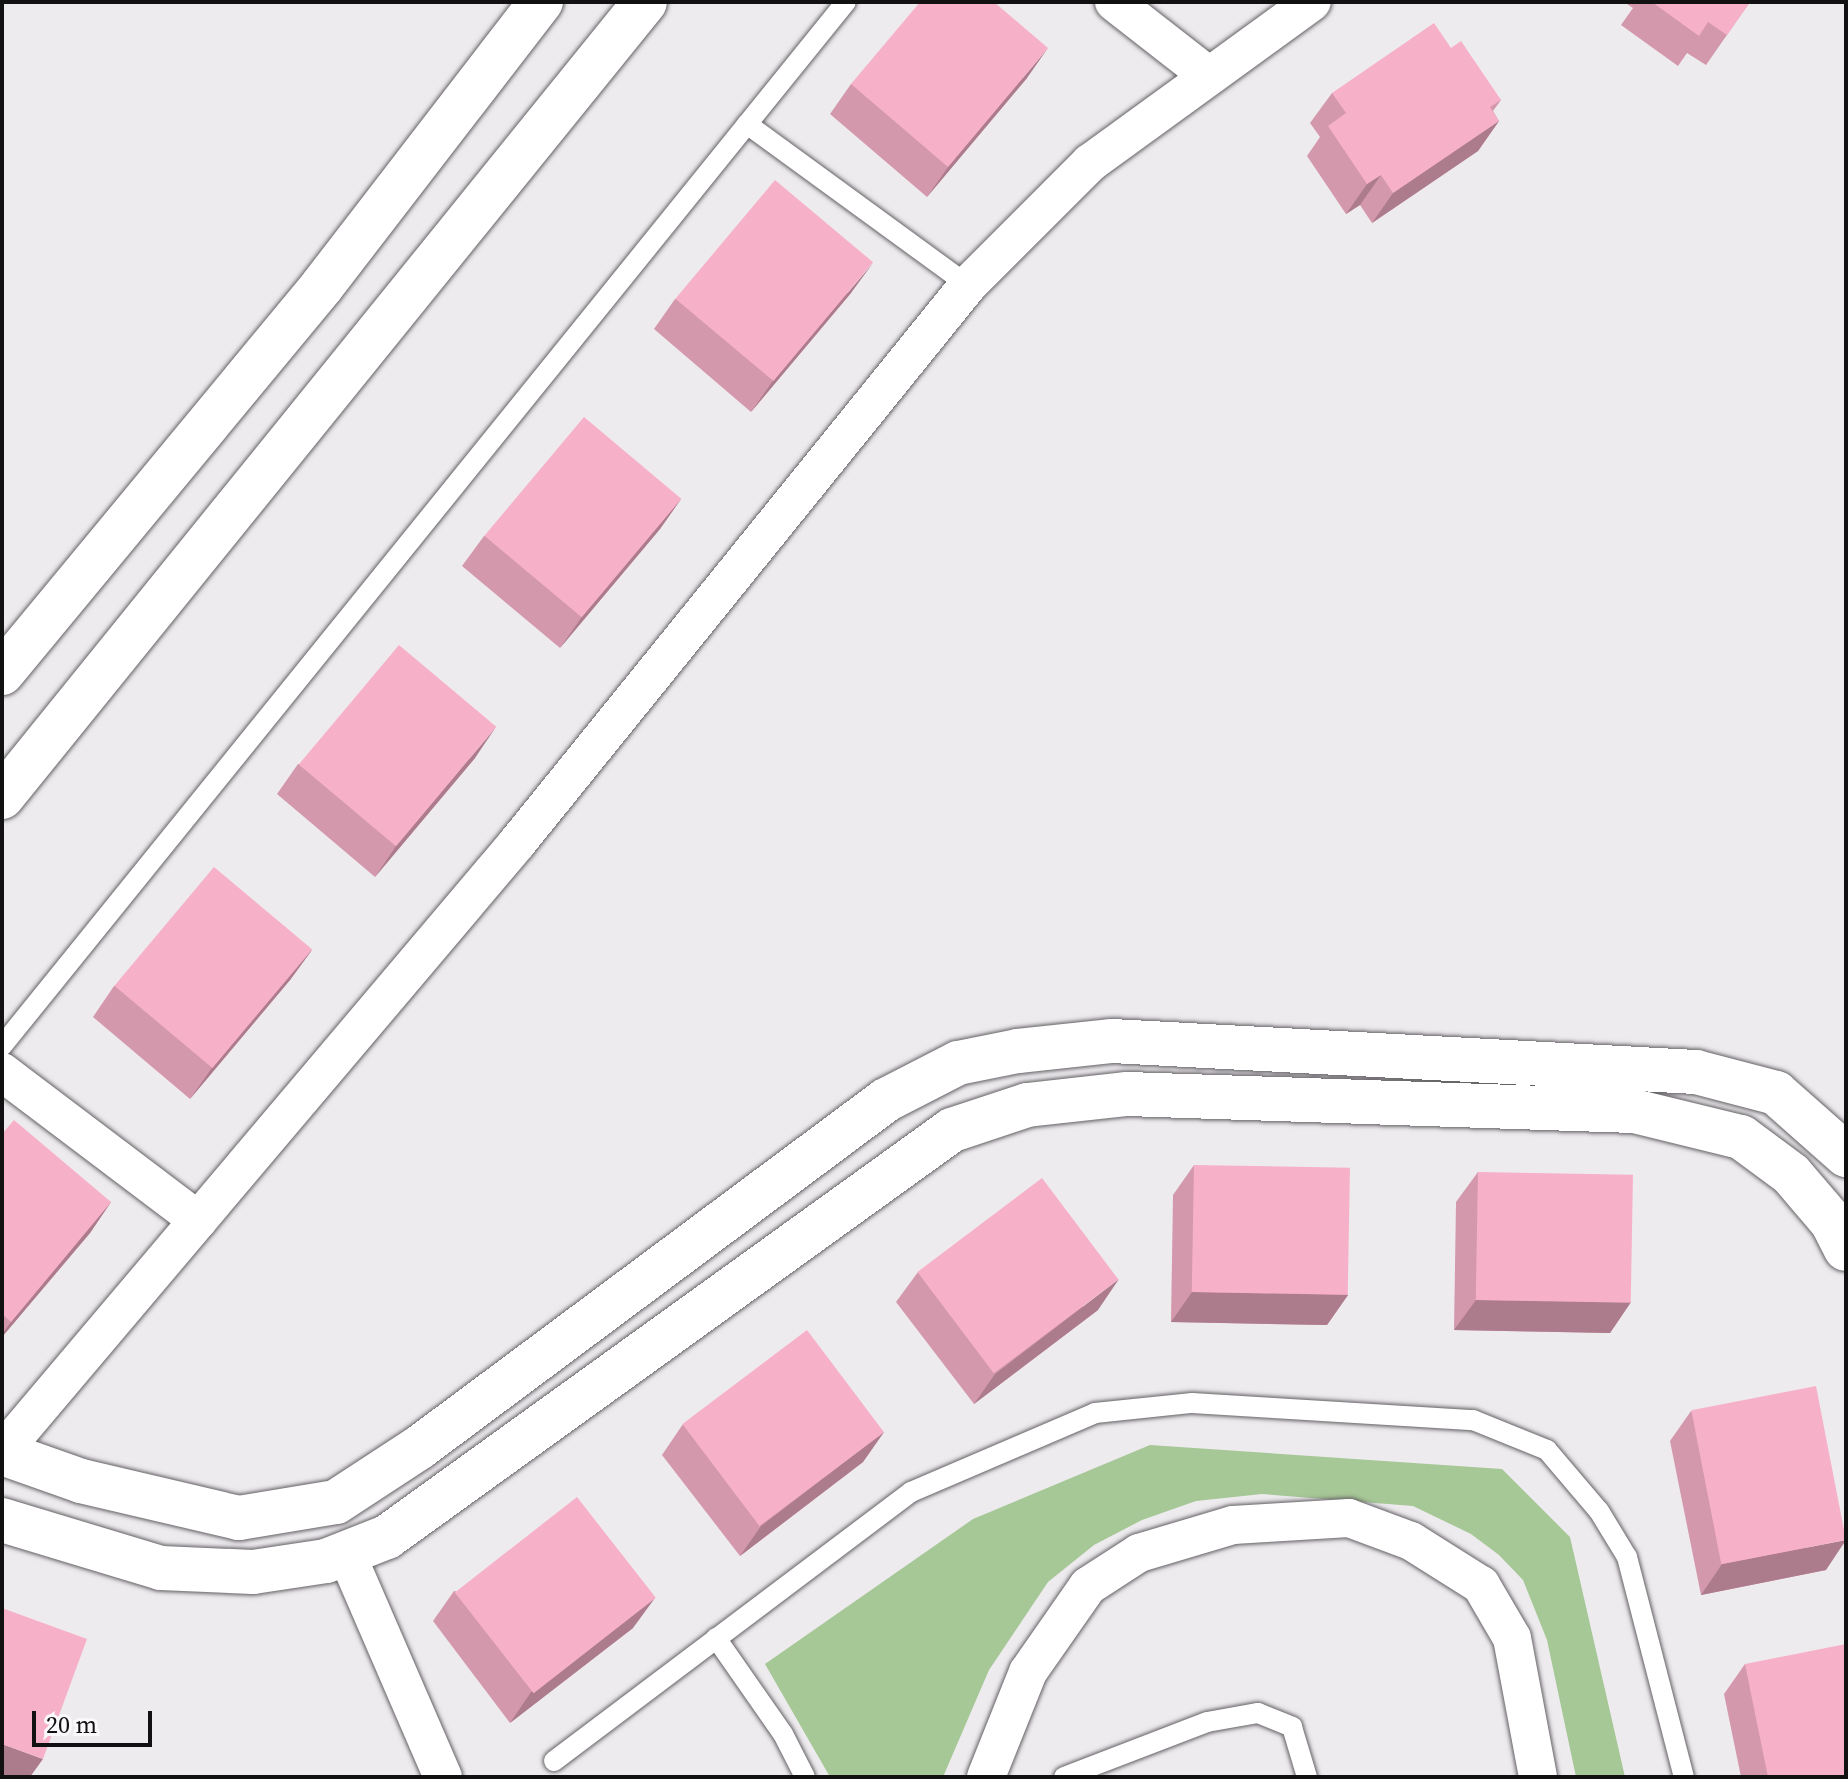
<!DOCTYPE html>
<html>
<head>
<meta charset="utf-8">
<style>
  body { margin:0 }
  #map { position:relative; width:1848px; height:1779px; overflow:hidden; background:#eeebef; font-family:"Source Serif 4",serif }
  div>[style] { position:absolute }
  .green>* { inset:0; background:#a6c796 }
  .roads { filter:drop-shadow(0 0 2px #646165) drop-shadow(0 0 2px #646165) }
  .service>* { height:20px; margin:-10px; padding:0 10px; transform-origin:10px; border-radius:10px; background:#fff }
  .minor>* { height:38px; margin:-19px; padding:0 19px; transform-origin:19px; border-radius:19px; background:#fff }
  .tertiary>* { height:44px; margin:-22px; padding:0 22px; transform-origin:22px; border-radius:22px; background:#fff }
  .secondary>* { height:44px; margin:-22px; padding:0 22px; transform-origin:22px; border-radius:22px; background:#fff }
  .wall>* { inset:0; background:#d498ac }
  .shaded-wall>* { inset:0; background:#ac7c8c }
  .building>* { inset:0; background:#f6b1c8; transform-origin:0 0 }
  span { translate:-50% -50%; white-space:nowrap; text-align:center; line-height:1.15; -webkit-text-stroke:7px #fbf8fc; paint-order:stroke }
  .frame { position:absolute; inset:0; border:4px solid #121112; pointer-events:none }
  .scale { position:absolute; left:32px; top:1711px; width:120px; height:36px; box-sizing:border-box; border:4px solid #121112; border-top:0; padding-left:10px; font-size:24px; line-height:28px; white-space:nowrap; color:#121112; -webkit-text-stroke:6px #fbf8fc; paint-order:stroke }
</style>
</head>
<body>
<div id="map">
  <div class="green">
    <i style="clip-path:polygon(1150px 1445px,1502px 1469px,1570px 1537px,1625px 1777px,1576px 1777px,1547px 1640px,1523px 1580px,1499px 1555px,1471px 1534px,1413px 1506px,1262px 1494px,1196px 1501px,1142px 1520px,1094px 1545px,1048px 1582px,989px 1670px,943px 1777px,830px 1777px,765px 1664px,973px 1519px)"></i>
  </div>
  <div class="roads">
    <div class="service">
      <i style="left:747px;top:124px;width:273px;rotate:36.1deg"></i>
      <i style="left:2px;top:1046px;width:1342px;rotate:-51.05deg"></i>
      <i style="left:716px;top:1638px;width:117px;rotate:55.1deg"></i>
      <i style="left:783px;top:1734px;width:48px;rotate:62.9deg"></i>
      <i style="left:554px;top:1761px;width:447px;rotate:-37deg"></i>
      <i style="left:911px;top:1492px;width:200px;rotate:-23.2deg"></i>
      <i style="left:1095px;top:1413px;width:98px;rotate:-5.9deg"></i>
      <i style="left:1192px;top:1403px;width:282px;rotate:3.5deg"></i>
      <i style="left:1473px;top:1420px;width:80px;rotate:22.1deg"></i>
      <i style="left:1547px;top:1450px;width:80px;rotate:49.6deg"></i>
      <i style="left:1599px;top:1511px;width:54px;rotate:58.7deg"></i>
      <i style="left:1627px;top:1557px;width:227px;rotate:75.5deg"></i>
      <i style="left:1064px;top:1777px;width:153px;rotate:-21deg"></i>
      <i style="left:1207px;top:1722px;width:52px;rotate:-10deg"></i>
      <i style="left:1258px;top:1713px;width:37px;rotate:22deg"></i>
      <i style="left:1292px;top:1727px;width:52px;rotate:73.3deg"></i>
    </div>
    <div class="minor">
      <i style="left:1114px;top:2px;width:120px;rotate:37.9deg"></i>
      <i style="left:2px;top:1072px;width:246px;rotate:37.1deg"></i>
      <i style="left:2px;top:1452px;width:798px;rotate:-49.78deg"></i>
      <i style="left:517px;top:843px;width:717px;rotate:-51.05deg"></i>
      <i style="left:968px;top:285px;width:173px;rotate:-45deg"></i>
      <i style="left:1090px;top:163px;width:274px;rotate:-36deg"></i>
      <i style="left:346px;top:1553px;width:244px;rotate:66.6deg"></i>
      <i style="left:986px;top:1777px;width:113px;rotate:-68.2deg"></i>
      <i style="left:1028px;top:1672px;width:105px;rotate:-55.1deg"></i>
      <i style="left:1088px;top:1586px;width:61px;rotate:-32.9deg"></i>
      <i style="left:1139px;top:1553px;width:98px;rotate:-16.6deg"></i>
      <i style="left:1233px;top:1525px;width:116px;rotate:-3.5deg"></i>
      <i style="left:1349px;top:1518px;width:66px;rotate:20.4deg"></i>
      <i style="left:1411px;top:1541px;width:83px;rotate:32.2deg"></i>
      <i style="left:1481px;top:1585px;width:61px;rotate:59.7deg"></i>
      <i style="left:1512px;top:1638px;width:141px;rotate:79.4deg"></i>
    </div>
    <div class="tertiary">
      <i style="left:2px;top:1453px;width:84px;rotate:19.5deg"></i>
      <i style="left:81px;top:1481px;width:162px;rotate:13.2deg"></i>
      <i style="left:239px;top:1518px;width:98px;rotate:-9.4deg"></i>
      <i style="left:336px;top:1502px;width:100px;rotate:-33.2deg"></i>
      <i style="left:420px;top:1447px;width:581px;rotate:-36.67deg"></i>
      <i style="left:886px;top:1100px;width:81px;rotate:-27.2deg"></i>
      <i style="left:958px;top:1063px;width:61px;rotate:-11.3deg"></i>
      <i style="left:1018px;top:1051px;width:95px;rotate:-6.1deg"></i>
      <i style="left:1112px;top:1041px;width:585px;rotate:3.04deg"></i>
      <i style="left:1696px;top:1072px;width:83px;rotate:14.7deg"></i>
      <i style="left:1776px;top:1093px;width:94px;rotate:41.5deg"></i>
      <i style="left:2px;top:1520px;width:166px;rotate:16.8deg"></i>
      <i style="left:161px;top:1568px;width:92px;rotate:2.5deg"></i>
      <i style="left:253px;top:1572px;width:74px;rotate:-8.6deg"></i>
      <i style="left:326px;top:1561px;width:66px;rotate:-21.5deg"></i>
      <i style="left:387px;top:1537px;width:696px;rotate:-35.77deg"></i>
      <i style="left:952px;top:1130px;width:79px;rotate:-18.4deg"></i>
      <i style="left:1027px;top:1105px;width:101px;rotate:-6.3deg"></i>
      <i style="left:1127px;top:1094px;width:507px;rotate:1.92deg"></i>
      <i style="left:1634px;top:1111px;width:110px;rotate:13.7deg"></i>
      <i style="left:1741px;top:1137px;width:62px;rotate:36.5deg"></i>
      <i style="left:1791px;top:1174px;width:63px;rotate:49.5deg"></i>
      <i style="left:1832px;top:1222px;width:30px;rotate:63deg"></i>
    </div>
    <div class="secondary">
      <i style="left:2px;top:673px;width:502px;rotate:-50.41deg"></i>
      <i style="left:322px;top:286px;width:359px;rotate:-52.4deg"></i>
      <i style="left:2px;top:797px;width:1022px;rotate:-51.03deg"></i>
    </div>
  </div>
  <div class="wall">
    <i style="clip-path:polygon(1624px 2px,1750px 2px,1706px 65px,1687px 53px,1678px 66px,1621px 25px,1633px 8px)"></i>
    <i style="clip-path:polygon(1451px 48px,1501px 100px,1493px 111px,1499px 121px,1478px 151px,1372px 223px,1360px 205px,1346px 214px,1307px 156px,1320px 137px,1310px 123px,1332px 93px)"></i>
    <i style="clip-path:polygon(1027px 78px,927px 197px,830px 114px,851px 84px)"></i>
    <i style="clip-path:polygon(851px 293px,751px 412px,654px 329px,675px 299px)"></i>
    <i style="clip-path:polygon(681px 499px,660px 529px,560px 648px,462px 566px,484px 536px)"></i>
    <i style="clip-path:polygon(475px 758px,375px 877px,277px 794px,298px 764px)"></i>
    <i style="clip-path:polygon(312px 950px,290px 980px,190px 1099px,93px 1017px,114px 986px)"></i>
    <i style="clip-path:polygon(2px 1134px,111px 1202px,90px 1233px,2px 1337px)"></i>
    <i style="clip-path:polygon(1194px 1165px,1348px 1295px,1327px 1325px,1171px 1322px,1173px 1195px)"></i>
    <i style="clip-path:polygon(1478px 1172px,1631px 1302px,1610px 1333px,1454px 1330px,1456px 1202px)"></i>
    <i style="clip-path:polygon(918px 1272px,1098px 1310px,974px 1404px,896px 1302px)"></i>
    <i style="clip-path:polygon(1691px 1411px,1826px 1570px,1701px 1595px,1670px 1441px)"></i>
    <i style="clip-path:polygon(683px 1424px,884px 1432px,863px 1462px,740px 1556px,662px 1455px)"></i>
    <i style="clip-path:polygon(454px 1591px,633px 1628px,510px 1723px,433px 1621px)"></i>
    <i style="clip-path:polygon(1745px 1664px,1846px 1777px,1741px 1777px,1724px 1694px)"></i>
  </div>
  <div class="shaded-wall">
    <i style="clip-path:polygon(1048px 48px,1027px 78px,927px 197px,948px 167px)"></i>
    <i style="clip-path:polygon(1499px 121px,1478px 151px,1372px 223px,1393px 193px)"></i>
    <i style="clip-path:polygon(1381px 175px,1360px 205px,1346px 214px,1367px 184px)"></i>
    <i style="clip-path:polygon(873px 263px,851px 293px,751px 412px,772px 382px)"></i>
    <i style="clip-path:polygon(681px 499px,660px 529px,560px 648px,581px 618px)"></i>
    <i style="clip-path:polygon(496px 727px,475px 758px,375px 877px,396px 846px)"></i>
    <i style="clip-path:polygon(312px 950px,290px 980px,190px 1099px,211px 1069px)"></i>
    <i style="clip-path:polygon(111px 1202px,90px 1233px,2px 1337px,2px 1334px,11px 1322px)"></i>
    <i style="clip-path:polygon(1119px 1279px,1098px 1310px,974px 1404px,995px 1374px)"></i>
    <i style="clip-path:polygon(1192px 1292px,1348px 1295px,1327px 1325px,1171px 1322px)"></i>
    <i style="clip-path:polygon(1476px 1300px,1631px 1302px,1610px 1333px,1454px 1330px)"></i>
    <i style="clip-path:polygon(884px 1432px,863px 1462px,740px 1556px,761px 1526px)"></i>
    <i style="clip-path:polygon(1846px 1540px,1826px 1570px,1701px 1595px,1722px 1564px)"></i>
    <i style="clip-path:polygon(655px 1598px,633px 1628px,510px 1723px,531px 1692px)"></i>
    <i style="clip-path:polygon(2px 1744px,43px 1759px,30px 1777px,2px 1777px)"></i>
  </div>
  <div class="building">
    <i style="clip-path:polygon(920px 2px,994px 2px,1048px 48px,948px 167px,851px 84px)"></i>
    <i style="clip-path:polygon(1652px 2px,1750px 2px,1727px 35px,1708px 22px,1699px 36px)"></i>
    <i style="clip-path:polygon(1434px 23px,1451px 48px,1461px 41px,1501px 100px,1490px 107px,1499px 121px,1393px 193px,1381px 175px,1367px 184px,1328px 126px,1346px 113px,1332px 93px)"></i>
    <i style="left:775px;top:180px;width:128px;height:155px;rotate:40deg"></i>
    <i style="left:584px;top:417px;width:127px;height:155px;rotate:40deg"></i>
    <i style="left:399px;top:645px;width:127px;height:156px;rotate:40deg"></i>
    <i style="left:214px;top:867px;width:128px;height:155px;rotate:40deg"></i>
    <i style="clip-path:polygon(14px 1120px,111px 1202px,11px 1322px,2px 1314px,2px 1134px)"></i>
    <i style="left:1194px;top:1165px;width:156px;height:127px;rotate:1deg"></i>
    <i style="left:1478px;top:1172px;width:155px;height:128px;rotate:1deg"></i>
    <i style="left:1042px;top:1178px;width:127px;height:156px;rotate:53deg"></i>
    <i style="left:807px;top:1330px;width:128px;height:156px;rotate:53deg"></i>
    <i style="left:1816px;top:1386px;width:157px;height:127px;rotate:79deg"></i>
    <i style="left:577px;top:1497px;width:128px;height:155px;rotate:52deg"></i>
    <i style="clip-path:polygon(2px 1608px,87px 1639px,43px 1759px,2px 1744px)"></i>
    <i style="clip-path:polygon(1846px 1644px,1846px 1777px,1768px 1777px,1745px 1664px)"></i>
  </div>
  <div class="frame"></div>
  <div class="scale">20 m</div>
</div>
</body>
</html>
